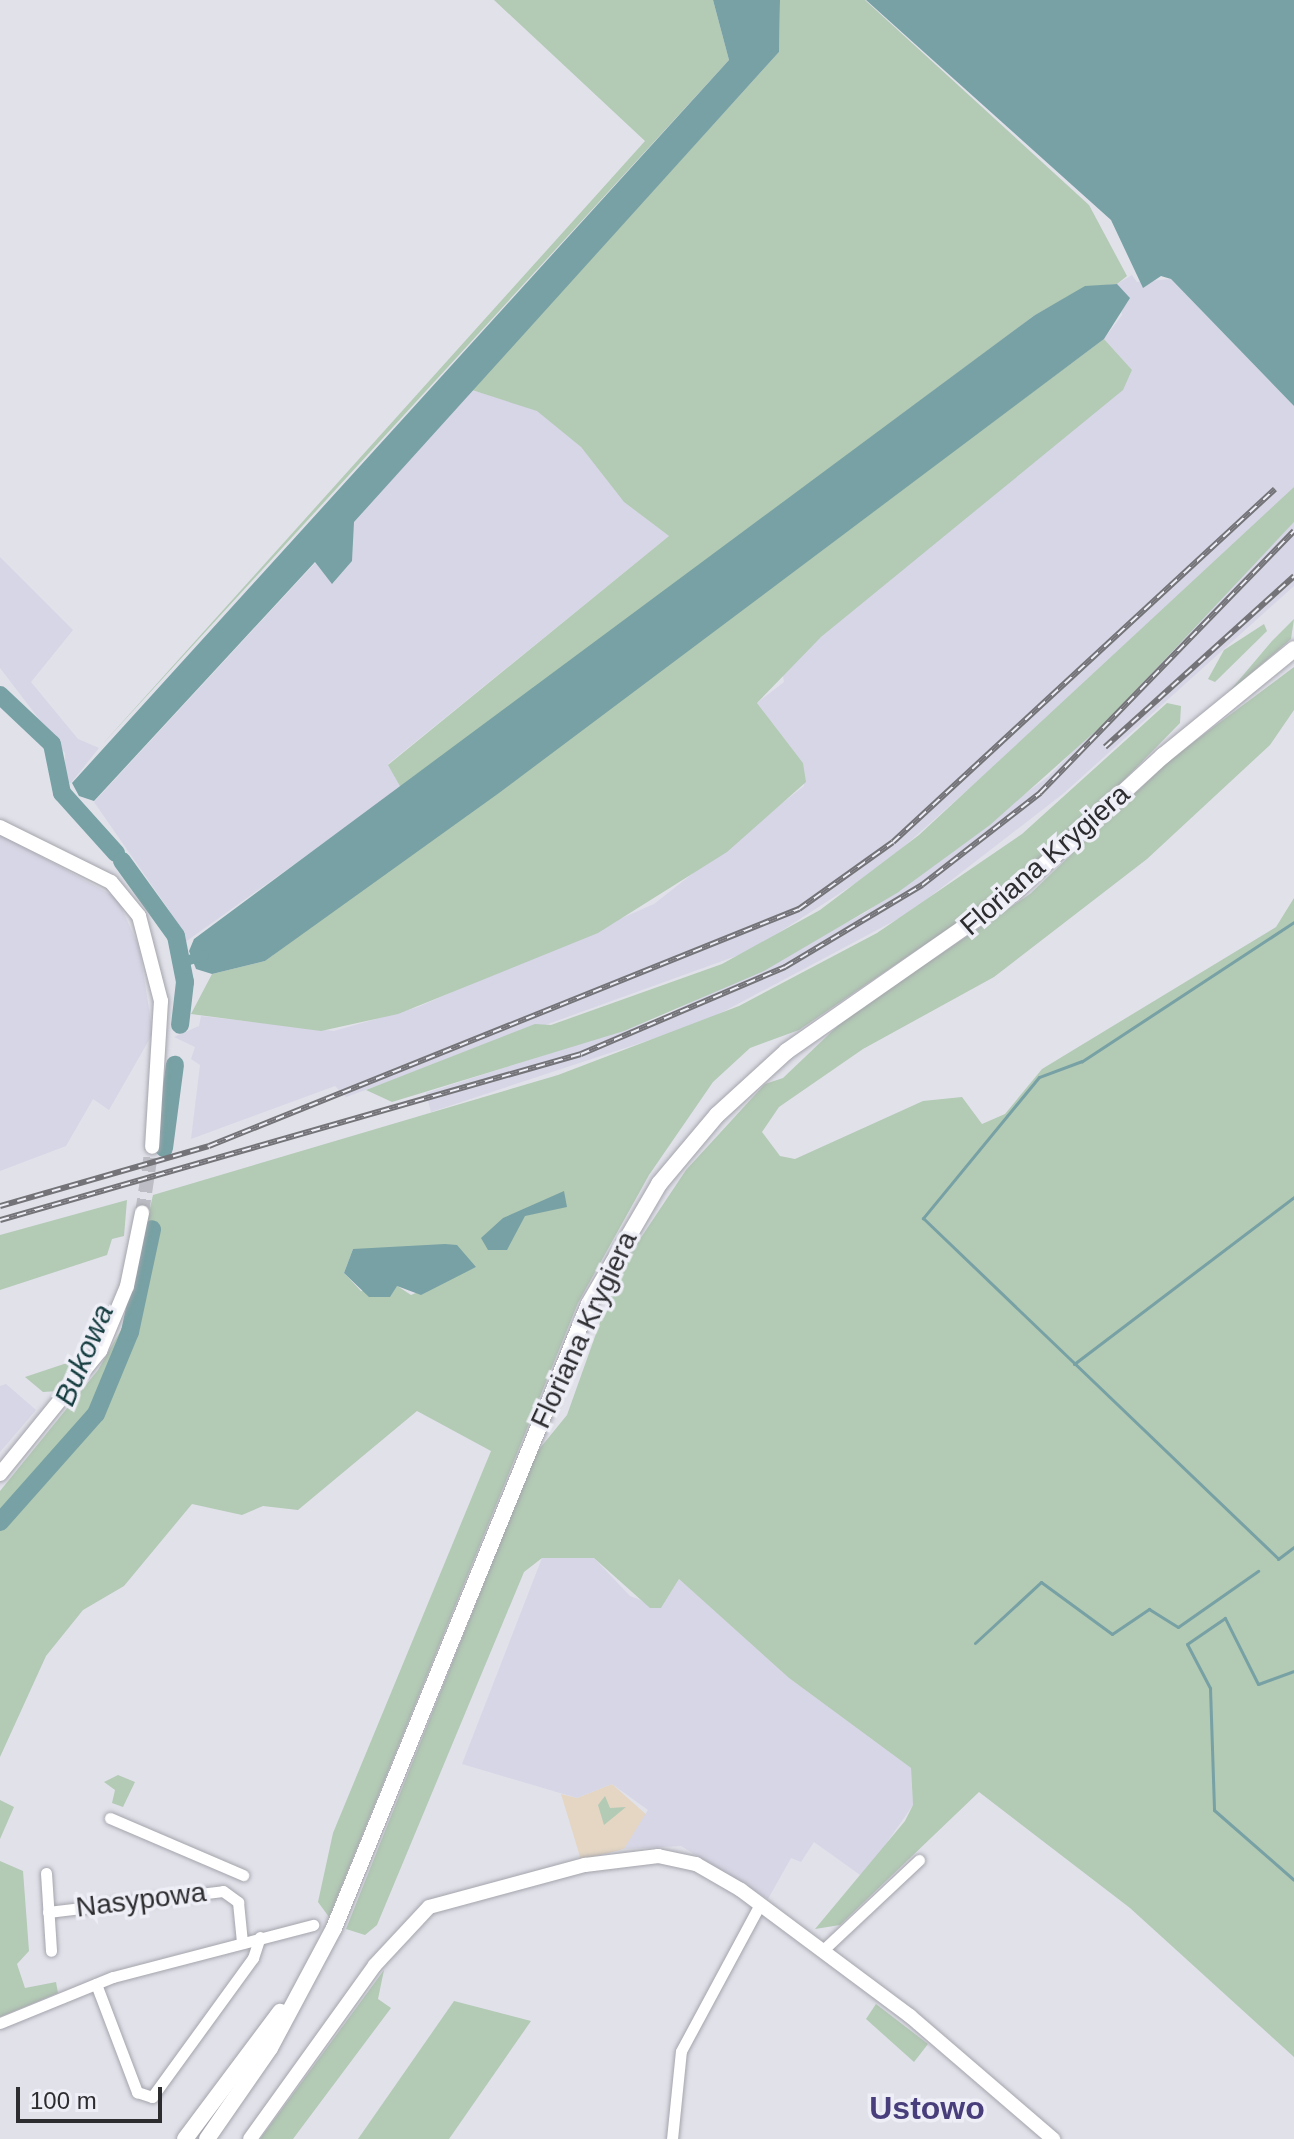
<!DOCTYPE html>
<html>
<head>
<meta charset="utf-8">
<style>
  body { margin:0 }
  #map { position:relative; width:1294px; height:2139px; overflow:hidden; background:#e1e1ea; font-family:Arial,sans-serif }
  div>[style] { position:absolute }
  .commercial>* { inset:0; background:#e4d6c3 }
  .built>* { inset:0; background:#d6d6e6 }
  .green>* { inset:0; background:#b3cab5 }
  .water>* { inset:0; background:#77a1a4 }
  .stream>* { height:3px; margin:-1.5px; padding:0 1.5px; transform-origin:1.5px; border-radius:1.5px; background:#77a1a4 }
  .canal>* { height:10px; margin:-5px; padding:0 5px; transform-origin:5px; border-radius:5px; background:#77a1a4 }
  .river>* { height:18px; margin:-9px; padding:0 9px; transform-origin:9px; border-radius:9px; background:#77a1a4 }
  .secondary-tunnel>* { height:14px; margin-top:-7px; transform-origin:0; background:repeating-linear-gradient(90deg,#bdbdc5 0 14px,transparent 0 21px) }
  .roads { filter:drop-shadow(0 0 2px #a4a4ac) drop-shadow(0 0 2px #a4a4ac) }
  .street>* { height:11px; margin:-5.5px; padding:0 5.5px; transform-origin:5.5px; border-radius:5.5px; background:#fff }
  .secondary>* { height:14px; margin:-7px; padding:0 7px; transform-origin:7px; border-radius:7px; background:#fff }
  .primary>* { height:16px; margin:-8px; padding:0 8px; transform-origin:8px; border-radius:8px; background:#fff }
  .rail>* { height:6px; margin-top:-3px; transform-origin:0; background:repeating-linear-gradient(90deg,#eeeef7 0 9px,#737378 0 18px); box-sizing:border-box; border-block:2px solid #737378 }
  span { translate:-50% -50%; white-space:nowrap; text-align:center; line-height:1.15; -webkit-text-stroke:7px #eeeef7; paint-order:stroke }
  .street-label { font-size:28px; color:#2d2d30 }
  .water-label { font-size:30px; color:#163e41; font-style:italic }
  .quarter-label { font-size:32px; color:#483e7b; font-weight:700 }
  .scale { position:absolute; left:16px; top:2087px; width:146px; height:36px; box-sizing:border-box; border:4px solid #2d2d30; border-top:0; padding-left:10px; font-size:24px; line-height:28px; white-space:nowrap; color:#2d2d30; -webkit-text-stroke:6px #eeeef7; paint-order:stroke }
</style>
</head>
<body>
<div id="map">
  <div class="commercial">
    <i style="clip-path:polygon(612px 1784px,649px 1817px,624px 1849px,581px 1860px,561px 1794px,577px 1798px)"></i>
  </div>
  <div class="built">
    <i style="clip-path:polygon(1132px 275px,1137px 282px,1171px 279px,1294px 406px,1294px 487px,1165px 614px,881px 867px,750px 951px,346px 1097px,335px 1086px,191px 1139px,200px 1065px,191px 1059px,195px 1047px,174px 1037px,199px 1026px,201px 1016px,334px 1031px,418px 1007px,654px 904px,804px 786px,803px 763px,757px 703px,784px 682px,782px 670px,1129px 377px,1132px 370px,1104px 339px,1122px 315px,1117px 284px)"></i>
    <i style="clip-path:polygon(472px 390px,537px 410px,581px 447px,624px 502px,669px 536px,388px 764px,401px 788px,184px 943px,169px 910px,94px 802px,316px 562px,333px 583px,352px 561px,353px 522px)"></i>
    <i style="clip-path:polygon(1294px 522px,1294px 586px,1064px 793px,909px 913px,704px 1022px,431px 1112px,426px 1093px,660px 1018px,865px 913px,1049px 776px)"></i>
    <i style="clip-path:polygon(0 557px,73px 630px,31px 682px,78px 739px,99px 748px,71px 783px,65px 783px,65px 753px,0 668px)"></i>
    <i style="clip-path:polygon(0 834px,117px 898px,139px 947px,153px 1033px,109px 1110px,93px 1099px,66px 1146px,0 1171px)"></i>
    <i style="clip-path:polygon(6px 1384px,36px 1410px,0 1452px,0 1386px)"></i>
    <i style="clip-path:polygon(542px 1558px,594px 1558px,630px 1596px,661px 1608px,679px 1579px,789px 1678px,911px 1768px,913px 1805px,863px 1877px,814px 1842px,801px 1862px,791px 1858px,768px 1899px,681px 1846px,624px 1849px,648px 1810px,612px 1784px,577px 1798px,462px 1764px)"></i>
  </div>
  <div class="green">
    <i style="clip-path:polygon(494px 0,713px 0,729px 60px,99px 748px,645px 141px)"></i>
    <i style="clip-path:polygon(780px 0,865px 0,1089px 205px,1127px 276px,1117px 284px,1085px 287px,1035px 315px,401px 788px,388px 765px,669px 536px,624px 502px,581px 447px,537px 411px,472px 390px,779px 52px)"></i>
    <i style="clip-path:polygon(1104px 339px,1132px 370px,1123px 390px,821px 637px,757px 703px,803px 763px,806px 782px,727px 852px,598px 933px,398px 1014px,321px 1031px,191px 1014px,212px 974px,265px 961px)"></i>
    <i style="clip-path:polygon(1294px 487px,1294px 522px,1107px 721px,990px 825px,897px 893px,764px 971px,624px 1031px,392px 1102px,366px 1090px,535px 1024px,551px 1025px,722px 964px,820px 910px,919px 835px)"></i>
    <i style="clip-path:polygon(1294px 619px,1291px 639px,1228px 693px,1272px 641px)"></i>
    <i style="clip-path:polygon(1264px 624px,1267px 631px,1215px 682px,1208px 679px,1224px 650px)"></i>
    <i style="clip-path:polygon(1294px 667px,1294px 710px,1270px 745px,1147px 859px,994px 977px,863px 1049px,779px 1107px,762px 1132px,780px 1156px,795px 1159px,923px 1101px,962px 1097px,982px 1124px,1005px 1114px,1042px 1069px,1276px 927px,1294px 898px,1294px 2057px,1130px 1908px,979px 1792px,840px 1925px,815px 1929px,905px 1821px,913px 1805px,911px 1768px,789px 1678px,679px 1579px,661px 1608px,650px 1608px,594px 1558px,542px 1558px,524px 1572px,377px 1925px,365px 1935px,346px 1929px,536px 1453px,567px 1415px,618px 1272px,686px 1170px,765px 1084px,783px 1078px,847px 1017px,1030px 894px,1172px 758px)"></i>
    <i style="clip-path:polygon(evenodd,1167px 703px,1181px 706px,1180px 723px,1070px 835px,967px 916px,799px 1030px,750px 1048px,713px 1082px,649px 1175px,578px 1303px,329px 1917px,318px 1902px,333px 1833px,491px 1451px,417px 1411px,298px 1510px,263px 1506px,242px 1515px,192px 1504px,124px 1586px,83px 1610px,46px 1656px,0 1757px,0 1491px,98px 1370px,122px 1328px,153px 1195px,558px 1075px,739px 1006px,877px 933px,1022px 834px,1167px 703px,353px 1249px,399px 1249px,476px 1267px,411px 1295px,396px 1285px,361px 1291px,344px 1273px,353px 1249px)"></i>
    <i style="clip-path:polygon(127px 1200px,124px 1236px,112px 1239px,107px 1255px,0 1290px,0 1235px)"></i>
    <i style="clip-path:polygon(79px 1359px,58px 1391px,43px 1392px,25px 1377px)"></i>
    <i style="clip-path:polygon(118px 1775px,135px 1782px,123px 1807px,112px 1803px,115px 1790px,104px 1782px)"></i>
    <i style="clip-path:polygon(605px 1796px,610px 1808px,626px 1807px,604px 1825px,598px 1805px)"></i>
    <i style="clip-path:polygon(0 1800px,14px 1807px,0 1839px)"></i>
    <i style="clip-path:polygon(0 1861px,23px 1871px,29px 1951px,17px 1964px,25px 1988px,56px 1982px,58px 1993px,0 2017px)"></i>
    <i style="clip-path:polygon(384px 1970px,378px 1999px,391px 2008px,293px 2139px,260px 2139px)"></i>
    <i style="clip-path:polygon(454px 2001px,531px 2021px,449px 2139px,358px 2139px)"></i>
    <i style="clip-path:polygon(876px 2004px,928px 2044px,914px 2062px,866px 2019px)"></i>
  </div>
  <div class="water">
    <i style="clip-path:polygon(713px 0,780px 0,779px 52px,354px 522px,352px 561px,332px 584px,315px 562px,94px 801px,79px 796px,72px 783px,729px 60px)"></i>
    <i style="clip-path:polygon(866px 0,1294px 0,1294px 406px,1171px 279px,1161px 276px,1143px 288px,1111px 220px)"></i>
    <i style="clip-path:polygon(1117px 284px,1130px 298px,1104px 339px,499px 793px,265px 961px,212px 974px,196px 969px,189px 951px,194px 939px,1035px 315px,1085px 286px)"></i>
    <i style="clip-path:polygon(564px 1191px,567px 1207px,525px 1216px,507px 1250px,488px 1250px,481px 1238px,503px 1218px)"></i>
    <i style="clip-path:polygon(445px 1244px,457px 1245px,476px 1267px,421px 1295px,397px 1286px,390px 1297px,369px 1297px,344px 1273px,353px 1249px)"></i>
  </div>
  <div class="stream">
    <i style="left:1294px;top:922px;width:254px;rotate:146.7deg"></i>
    <i style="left:1082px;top:1061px;width:46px;rotate:159.6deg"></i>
    <i style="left:1039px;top:1077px;width:183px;rotate:129.4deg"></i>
    <i style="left:923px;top:1218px;width:492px;rotate:43.8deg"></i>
    <i style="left:1278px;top:1559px;width:20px;rotate:-37deg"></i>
    <i style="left:1074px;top:1364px;width:276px;rotate:-37.2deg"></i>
    <i style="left:975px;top:1643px;width:90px;rotate:-42.7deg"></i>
    <i style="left:1041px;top:1582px;width:88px;rotate:36.2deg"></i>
    <i style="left:1112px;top:1634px;width:45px;rotate:-34deg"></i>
    <i style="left:1149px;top:1609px;width:34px;rotate:32deg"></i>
    <i style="left:1178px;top:1627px;width:98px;rotate:-35deg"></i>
    <i style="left:1294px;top:1671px;width:38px;rotate:160deg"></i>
    <i style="left:1258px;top:1684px;width:74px;rotate:-116.6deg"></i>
    <i style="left:1225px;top:1618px;width:46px;rotate:145.6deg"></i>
    <i style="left:1187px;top:1644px;width:50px;rotate:62.4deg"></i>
    <i style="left:1210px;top:1688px;width:122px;rotate:88.1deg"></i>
    <i style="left:1214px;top:1810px;width:106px;rotate:41.2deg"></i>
  </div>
  <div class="canal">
    <i style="left:183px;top:962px;width:22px;rotate:-18deg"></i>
  </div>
  <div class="river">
    <i style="left:0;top:695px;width:71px;rotate:43.3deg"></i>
    <i style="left:52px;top:744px;width:50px;rotate:78.5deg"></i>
    <i style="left:62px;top:793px;width:81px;rotate:48deg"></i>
    <i style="left:122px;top:861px;width:92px;rotate:54.2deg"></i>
    <i style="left:176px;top:936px;width:47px;rotate:78.9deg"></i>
    <i style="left:185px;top:982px;width:43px;rotate:96.6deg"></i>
    <i style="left:164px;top:1148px;width:84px;rotate:-82.5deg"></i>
    <i style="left:0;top:1522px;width:144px;rotate:-48.4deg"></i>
    <i style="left:96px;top:1414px;width:89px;rotate:-67.5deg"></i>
    <i style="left:130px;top:1332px;width:105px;rotate:-77.9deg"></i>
  </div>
  <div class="secondary-tunnel">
    <i style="left:142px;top:1213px;width:67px;rotate:-81.4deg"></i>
  </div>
  <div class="roads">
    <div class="street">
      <i style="left:110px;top:1818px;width:145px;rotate:23.2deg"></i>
      <i style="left:46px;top:1873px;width:78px;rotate:86.3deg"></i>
      <i style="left:48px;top:1912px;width:176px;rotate:-6.8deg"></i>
      <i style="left:223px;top:1891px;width:19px;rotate:36deg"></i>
      <i style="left:238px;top:1902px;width:40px;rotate:84.3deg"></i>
      <i style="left:822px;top:1951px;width:133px;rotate:-43.2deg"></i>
      <i style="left:96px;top:1984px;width:116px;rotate:69.2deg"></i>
      <i style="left:137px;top:2092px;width:16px;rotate:18deg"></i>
      <i style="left:152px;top:2097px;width:172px;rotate:-54deg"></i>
      <i style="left:253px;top:1958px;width:22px;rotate:-72deg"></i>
      <i style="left:0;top:2023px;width:122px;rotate:-22.2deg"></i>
      <i style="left:113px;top:1977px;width:207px;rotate:-14.6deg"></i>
      <i style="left:672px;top:2139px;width:88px;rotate:-84.2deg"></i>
      <i style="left:681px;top:2051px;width:167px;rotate:-61.7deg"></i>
    </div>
    <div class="secondary">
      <i style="left:0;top:827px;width:124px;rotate:26.4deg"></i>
      <i style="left:111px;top:882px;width:44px;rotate:50.5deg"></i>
      <i style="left:139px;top:916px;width:88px;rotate:75.5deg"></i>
      <i style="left:161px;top:1001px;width:146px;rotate:93.5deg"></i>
      <i style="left:0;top:1474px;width:159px;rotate:-50.9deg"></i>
      <i style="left:100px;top:1351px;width:70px;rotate:-67.4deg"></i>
      <i style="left:127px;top:1286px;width:75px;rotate:-78.4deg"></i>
      <i style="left:250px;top:2139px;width:214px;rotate:-54.3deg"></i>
      <i style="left:375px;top:1965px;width:79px;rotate:-47deg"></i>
      <i style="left:429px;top:1907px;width:162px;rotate:-15.1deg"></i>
      <i style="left:585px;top:1865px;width:74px;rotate:-7deg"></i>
      <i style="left:658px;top:1856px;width:39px;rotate:12deg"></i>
      <i style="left:696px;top:1864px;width:52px;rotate:30deg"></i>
      <i style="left:741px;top:1890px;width:211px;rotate:36.7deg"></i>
      <i style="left:910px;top:2016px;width:189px;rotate:40.7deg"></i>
    </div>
    <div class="primary">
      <i style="left:185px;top:2139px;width:159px;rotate:-53.2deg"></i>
      <i style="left:207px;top:2139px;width:111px;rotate:-55.3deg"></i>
      <i style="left:270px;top:2048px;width:136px;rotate:-61.9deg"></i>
      <i style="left:334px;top:1928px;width:674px;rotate:-67.77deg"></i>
      <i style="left:589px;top:1304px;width:139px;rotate:-59.7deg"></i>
      <i style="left:659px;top:1184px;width:90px;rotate:-50deg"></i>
      <i style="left:717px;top:1115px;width:95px;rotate:-42.4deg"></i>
      <i style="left:787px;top:1051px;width:279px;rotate:-34.9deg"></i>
      <i style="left:1016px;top:891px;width:200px;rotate:-42.6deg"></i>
      <i style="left:1163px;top:756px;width:169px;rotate:-39.2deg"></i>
    </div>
  </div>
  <div class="rail">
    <i style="left:1105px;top:747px;width:255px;rotate:-42.1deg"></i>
    <i style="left:0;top:1206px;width:217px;rotate:-16deg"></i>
    <i style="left:209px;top:1146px;width:636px;rotate:-21.89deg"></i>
    <i style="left:799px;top:909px;width:115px;rotate:-35.5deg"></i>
    <i style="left:893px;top:842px;width:520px;rotate:-42.74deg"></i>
    <i style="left:0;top:1220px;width:604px;rotate:-15.95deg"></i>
    <i style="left:581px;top:1054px;width:222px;rotate:-23.1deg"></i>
    <i style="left:785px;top:967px;width:160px;rotate:-30.9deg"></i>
    <i style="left:922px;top:885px;width:150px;rotate:-37.9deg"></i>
    <i style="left:1040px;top:793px;width:365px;rotate:-45.9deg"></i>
  </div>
  <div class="street-label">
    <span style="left:1045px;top:860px;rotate:-41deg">Floriana Krygiera</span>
    <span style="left:584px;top:1330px;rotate:-65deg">Floriana Krygiera</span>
    <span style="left:141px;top:1900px;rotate:-7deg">Nasypowa</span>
  </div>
  <div class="water-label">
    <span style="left:84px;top:1355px;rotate:-67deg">Bukowa</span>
  </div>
  <div class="quarter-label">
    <span style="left:927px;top:2108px">Ustowo</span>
  </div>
  <div class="scale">100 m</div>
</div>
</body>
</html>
